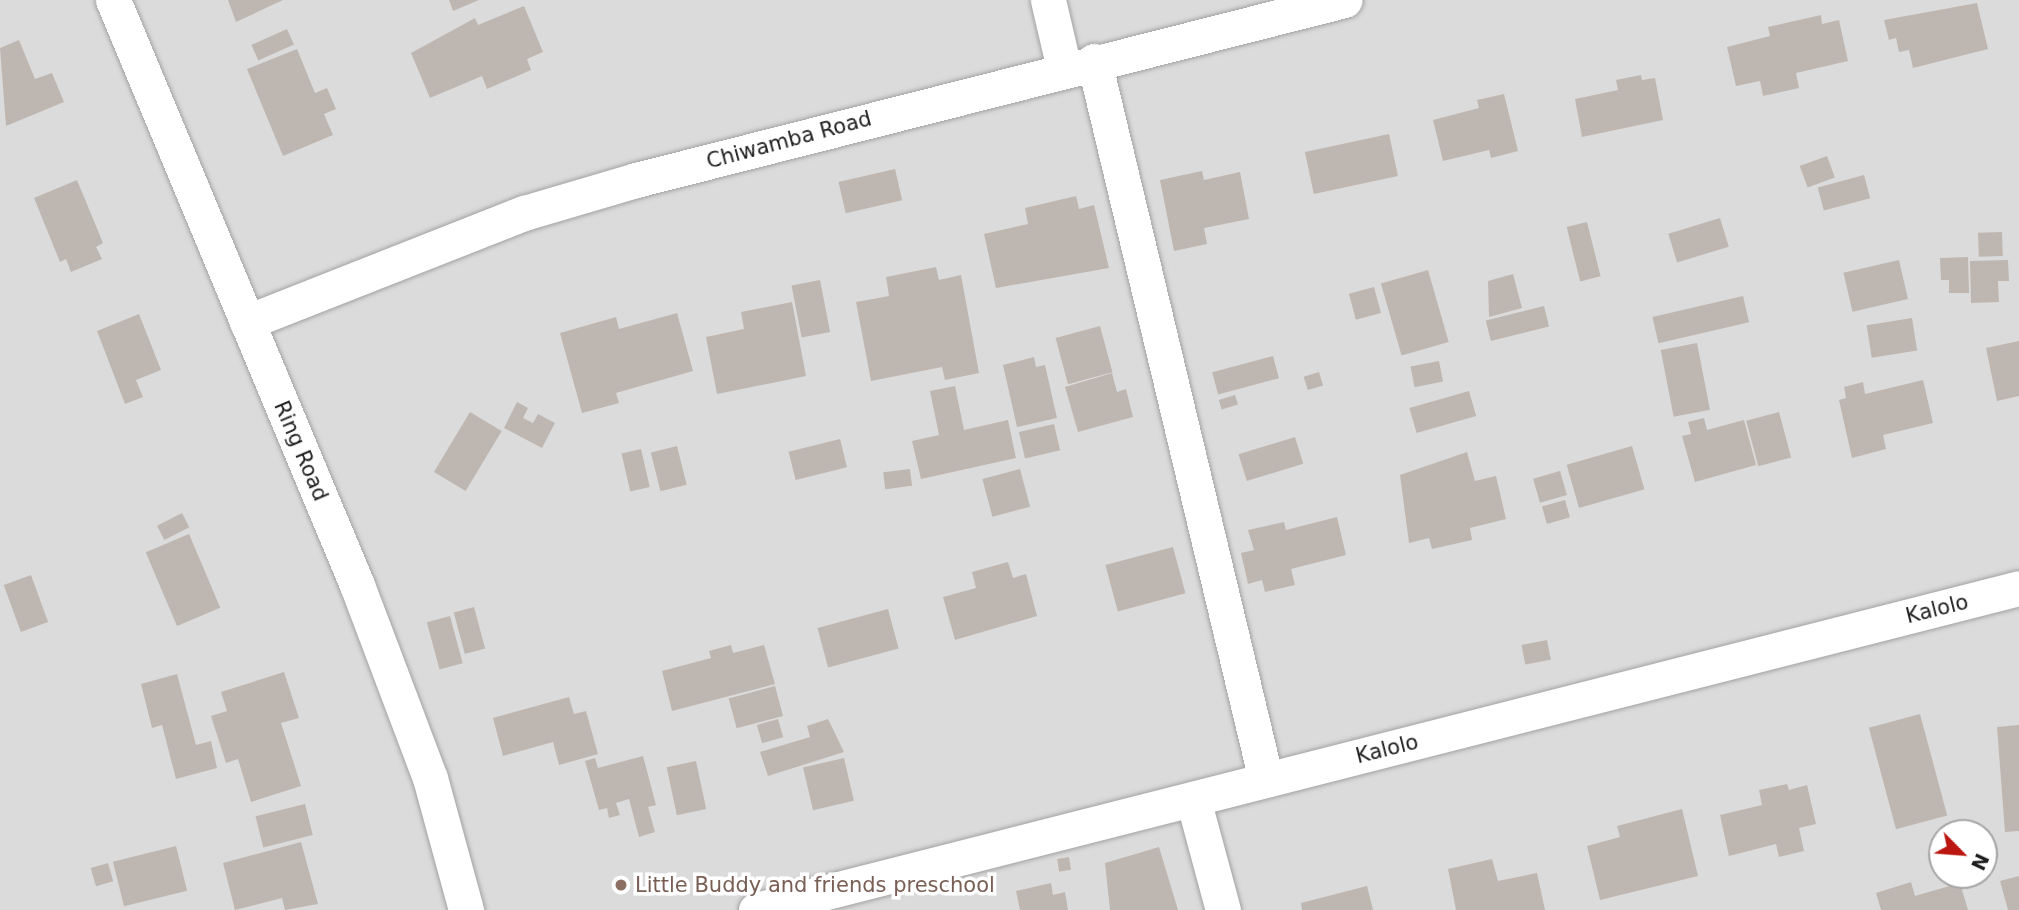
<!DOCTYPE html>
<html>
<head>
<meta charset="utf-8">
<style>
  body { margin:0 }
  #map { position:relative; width:2019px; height:910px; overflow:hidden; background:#eeebe4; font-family:"DejaVu Sans",sans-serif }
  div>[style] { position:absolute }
  .residential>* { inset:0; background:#dcdbdb }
  .building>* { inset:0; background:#beb7b1; transform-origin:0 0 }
  .roads { filter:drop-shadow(0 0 2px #a2a2a2) drop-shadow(0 0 2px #a2a2a2) }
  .street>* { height:35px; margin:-17.5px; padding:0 17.5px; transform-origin:17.5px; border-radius:17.5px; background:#fff }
  .dots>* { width:19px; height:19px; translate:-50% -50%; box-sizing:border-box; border:4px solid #fff; border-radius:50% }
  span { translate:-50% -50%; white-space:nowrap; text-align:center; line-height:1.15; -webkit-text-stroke:7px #fff; paint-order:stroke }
  .street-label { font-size:21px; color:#1e1e1e }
  .education-label { font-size:21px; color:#785e54 }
  .left { translate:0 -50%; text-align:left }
  .north { position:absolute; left:1928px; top:819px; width:70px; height:70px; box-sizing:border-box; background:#fff; border:2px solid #a5a5a5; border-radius:50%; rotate:115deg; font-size:19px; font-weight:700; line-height:28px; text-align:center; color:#1e1e1e }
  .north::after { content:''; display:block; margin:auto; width:24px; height:32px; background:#bb1710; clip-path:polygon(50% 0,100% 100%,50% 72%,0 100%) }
</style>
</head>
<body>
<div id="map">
  <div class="residential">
    <i style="clip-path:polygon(evenodd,0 0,2019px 0,2019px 910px,0 910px,0 0,1942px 833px,1984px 833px,1984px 875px,1942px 875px,1942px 833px)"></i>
  </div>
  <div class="building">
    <i style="clip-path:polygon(228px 0,283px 0,236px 22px)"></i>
    <i style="clip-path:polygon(449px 0,479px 0,453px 11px)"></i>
    <i style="clip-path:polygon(1977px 3px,1988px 49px,1913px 68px,1909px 50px,1899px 52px,1896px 38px,1889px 40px,1884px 20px)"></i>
    <i style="clip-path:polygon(524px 6px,543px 52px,527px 59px,531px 70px,487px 89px,482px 76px,430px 98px,411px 53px,475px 18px,478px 25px)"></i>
    <i style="clip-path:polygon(1821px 15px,1822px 24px,1839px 20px,1848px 61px,1796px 73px,1799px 88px,1763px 96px,1760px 81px,1736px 86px,1727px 47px,1770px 36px,1768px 27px)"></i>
    <i style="left:287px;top:29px;width:17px;height:39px;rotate:66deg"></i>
    <i style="clip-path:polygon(19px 40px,35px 79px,52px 73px,64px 102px,6px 126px,0 48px)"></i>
    <i style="clip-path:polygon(297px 49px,315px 93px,327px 88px,336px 109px,324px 114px,333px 135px,283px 156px,247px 69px)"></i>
    <i style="clip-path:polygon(1641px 75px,1642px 80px,1655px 78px,1663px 120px,1582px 137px,1575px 99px,1618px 90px,1616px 80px)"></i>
    <i style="clip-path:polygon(1504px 94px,1518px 151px,1491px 158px,1489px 150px,1443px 161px,1433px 120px,1479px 108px,1477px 100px)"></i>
    <i style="left:1389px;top:134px;width:43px;height:86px;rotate:78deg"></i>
    <i style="left:1827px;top:156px;width:23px;height:29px;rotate:70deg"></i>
    <i style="left:895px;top:169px;width:32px;height:58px;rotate:77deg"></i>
    <i style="clip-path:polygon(1202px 171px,1204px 180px,1240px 172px,1249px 219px,1204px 228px,1207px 244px,1174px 251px,1160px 180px)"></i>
    <i style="left:1864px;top:175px;width:24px;height:48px;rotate:75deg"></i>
    <i style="clip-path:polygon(77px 180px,103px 243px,96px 247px,102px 259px,71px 272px,66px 259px,60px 262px,34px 198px)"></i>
    <i style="clip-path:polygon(1076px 196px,1079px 209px,1094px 205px,1109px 268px,996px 288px,984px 234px,1028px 224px,1025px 208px)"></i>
    <i style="left:1720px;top:218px;width:30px;height:54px;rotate:73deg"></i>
    <i style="left:1587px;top:222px;width:56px;height:21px;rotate:76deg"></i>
    <i style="left:2002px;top:232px;width:24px;height:24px;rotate:88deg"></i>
    <i style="clip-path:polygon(1968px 257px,1969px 293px,1949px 293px,1949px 280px,1941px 280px,1940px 258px)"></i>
    <i style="left:1899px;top:260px;width:40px;height:57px;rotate:77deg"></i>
    <i style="clip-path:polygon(2008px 260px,2009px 281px,1998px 281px,1999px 302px,1971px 303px,1970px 261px)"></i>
    <i style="clip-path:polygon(936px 267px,939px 280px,961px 275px,979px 373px,945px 380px,942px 367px,871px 381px,856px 302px,889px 296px,886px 277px)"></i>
    <i style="left:1428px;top:270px;width:75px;height:49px;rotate:74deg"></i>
    <i style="clip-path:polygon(1513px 274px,1522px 308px,1489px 317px,1488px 281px)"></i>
    <i style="left:820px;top:280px;width:53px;height:29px;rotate:79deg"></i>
    <i style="left:1374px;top:287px;width:27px;height:26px;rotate:75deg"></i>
    <i style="left:1743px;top:296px;width:27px;height:93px;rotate:77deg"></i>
    <i style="clip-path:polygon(792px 302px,806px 376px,717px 394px,706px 337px,744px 329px,741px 312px)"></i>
    <i style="left:1544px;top:306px;width:21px;height:60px;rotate:76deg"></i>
    <i style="clip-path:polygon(677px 313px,693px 371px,616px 393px,619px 403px,582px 413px,560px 333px,616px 317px,619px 329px)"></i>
    <i style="clip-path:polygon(139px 314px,161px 370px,136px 380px,143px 397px,125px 404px,97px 331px)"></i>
    <i style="left:1912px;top:318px;width:33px;height:46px;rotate:81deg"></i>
    <i style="left:1100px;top:326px;width:48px;height:46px;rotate:75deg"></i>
    <i style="clip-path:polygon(2019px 341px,2019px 396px,1997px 401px,1986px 348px)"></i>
    <i style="left:1697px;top:343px;width:68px;height:37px;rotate:79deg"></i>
    <i style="left:1273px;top:356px;width:23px;height:63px;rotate:75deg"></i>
    <i style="clip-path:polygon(1034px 357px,1036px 367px,1045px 365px,1057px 418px,1017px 427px,1003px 365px)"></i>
    <i style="left:1439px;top:361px;width:21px;height:29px;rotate:79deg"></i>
    <i style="left:1319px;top:372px;width:14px;height:16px;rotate:73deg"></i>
    <i style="clip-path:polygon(1112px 373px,1117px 392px,1126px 389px,1133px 417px,1078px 432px,1065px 387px)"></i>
    <i style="clip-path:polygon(1923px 380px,1933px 423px,1883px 435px,1886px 449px,1852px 458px,1839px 400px,1846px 398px,1844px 387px,1863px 382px,1865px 394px)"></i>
    <i style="clip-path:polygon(955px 386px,964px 430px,1008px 420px,1016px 458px,921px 479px,912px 441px,939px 435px,930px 391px)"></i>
    <i style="left:1469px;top:391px;width:26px;height:62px;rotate:74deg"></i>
    <i style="left:1235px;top:395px;width:10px;height:17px;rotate:73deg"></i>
    <i style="clip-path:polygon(517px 402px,528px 408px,523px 418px,533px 423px,538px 414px,555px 423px,542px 448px,504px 428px)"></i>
    <i style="left:470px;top:412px;width:37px;height:70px;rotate:31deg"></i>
    <i style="left:1779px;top:412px;width:47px;height:34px;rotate:75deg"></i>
    <i style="clip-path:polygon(1704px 418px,1707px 430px,1744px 420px,1756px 465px,1695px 482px,1682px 436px,1691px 434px,1688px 422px)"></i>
    <i style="left:1054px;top:424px;width:27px;height:36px;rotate:77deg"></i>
    <i style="left:1295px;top:437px;width:28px;height:59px;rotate:73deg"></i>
    <i style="left:840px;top:439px;width:29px;height:53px;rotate:76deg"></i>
    <i style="left:677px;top:446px;width:40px;height:27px;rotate:76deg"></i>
    <i style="left:1632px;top:446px;width:45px;height:68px;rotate:74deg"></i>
    <i style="left:641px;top:449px;width:39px;height:20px;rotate:77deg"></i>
    <i style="clip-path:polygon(1467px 452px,1475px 481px,1496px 476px,1506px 519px,1470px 528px,1472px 540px,1432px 549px,1429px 538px,1409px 543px,1400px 475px)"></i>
    <i style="left:910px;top:469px;width:17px;height:27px;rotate:83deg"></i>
    <i style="left:1020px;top:469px;width:39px;height:39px;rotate:75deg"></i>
    <i style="left:1560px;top:471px;width:25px;height:28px;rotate:74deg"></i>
    <i style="left:1565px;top:500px;width:18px;height:24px;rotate:74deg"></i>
    <i style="left:182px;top:513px;width:16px;height:28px;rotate:63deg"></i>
    <i style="clip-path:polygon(1337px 517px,1346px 555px,1291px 569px,1295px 585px,1265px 592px,1262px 580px,1248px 584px,1241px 553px,1254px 550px,1248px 530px,1284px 522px,1286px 530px)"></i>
    <i style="left:189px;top:534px;width:80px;height:47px;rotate:67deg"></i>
    <i style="left:1173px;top:547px;width:48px;height:70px;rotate:75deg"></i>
    <i style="clip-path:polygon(1008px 562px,1013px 578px,1026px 574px,1037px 616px,955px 640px,943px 597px,976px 588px,972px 572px)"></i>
    <i style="left:31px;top:575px;width:50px;height:29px;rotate:70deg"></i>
    <i style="left:474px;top:607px;width:43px;height:21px;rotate:75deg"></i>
    <i style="left:888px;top:609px;width:41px;height:73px;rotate:75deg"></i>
    <i style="left:450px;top:616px;width:49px;height:24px;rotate:75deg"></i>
    <i style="left:1547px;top:640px;width:20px;height:26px;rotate:79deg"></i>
    <i style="clip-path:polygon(731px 645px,733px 653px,764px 645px,775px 684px,672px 711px,662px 671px,711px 658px,709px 651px)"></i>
    <i style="clip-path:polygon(284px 672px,299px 718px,281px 723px,301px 786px,251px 802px,238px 759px,226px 763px,211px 716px,227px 711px,221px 692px)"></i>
    <i style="clip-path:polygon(177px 674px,196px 745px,211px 741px,217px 768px,176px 779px,162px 725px,152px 728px,141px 684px)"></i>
    <i style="left:775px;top:686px;width:31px;height:48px;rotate:75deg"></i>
    <i style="clip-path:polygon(569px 697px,574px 714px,586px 711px,598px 754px,559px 765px,553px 742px,503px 756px,493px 718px)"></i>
    <i style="left:1920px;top:714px;width:105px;height:53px;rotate:75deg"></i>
    <i style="left:778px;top:719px;width:19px;height:22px;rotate:74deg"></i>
    <i style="clip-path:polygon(828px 719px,844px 752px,768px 776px,760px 752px,810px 737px,807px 726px)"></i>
    <i style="clip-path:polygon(2019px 725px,2019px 831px,2005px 832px,1997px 727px)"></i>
    <i style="clip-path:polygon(643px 756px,656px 805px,648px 807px,655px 832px,639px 837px,629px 799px,616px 803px,620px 815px,609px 818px,607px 808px,599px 810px,585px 761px,595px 758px,598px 768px)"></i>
    <i style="left:844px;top:758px;width:44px;height:42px;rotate:77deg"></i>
    <i style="left:696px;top:761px;width:49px;height:30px;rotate:78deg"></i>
    <i style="clip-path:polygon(1787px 784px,1789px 790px,1807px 785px,1816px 824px,1799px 828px,1804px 851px,1779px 857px,1776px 844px,1729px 856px,1720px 815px,1762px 805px,1759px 790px)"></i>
    <i style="left:305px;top:804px;width:32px;height:51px;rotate:76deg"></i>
    <i style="clip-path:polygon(1682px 809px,1698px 876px,1600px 900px,1587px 846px,1620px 837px,1617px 826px)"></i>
    <i style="clip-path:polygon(301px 842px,318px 904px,285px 910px,282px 898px,235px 910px,223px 863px)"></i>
    <i style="left:176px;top:846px;width:46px;height:65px;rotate:76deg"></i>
    <i style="clip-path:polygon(1159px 847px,1178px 910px,1110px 910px,1105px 863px)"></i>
    <i style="left:1069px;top:857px;width:13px;height:12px;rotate:81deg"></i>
    <i style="clip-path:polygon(1492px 859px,1498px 881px,1537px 873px,1545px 910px,1456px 910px,1448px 869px)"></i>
    <i style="left:108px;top:863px;width:19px;height:18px;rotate:74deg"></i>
    <i style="clip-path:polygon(2019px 876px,2019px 910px,2008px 910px,2000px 881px)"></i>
    <i style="clip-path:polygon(1911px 882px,1915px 896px,1960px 883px,1968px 910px,1881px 910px,1876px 893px)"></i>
    <i style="clip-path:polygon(1051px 883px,1053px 895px,1065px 892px,1068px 910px,1020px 910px,1016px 891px)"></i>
    <i style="clip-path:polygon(1367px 886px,1373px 910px,1302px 910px,1301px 903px)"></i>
  </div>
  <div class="roads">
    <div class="street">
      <i style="left:113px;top:0;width:634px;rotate:67.36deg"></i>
      <i style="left:357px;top:585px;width:206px;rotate:69.3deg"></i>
      <i style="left:430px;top:778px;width:137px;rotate:74.7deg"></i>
      <i style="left:1048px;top:0;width:71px;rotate:76.9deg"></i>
      <i style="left:1094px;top:61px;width:739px;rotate:76.55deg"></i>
      <i style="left:247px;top:322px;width:298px;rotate:-21.5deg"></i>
      <i style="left:524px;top:213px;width:117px;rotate:-16.4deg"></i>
      <i style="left:636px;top:180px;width:731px;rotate:-14.25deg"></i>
      <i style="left:1193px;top:799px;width:115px;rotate:74.9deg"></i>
      <i style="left:756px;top:910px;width:1303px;rotate:-14.3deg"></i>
    </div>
  </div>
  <div class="dots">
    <i style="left:621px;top:885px;background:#8d6e63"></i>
  </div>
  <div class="street-label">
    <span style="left:789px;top:140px;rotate:-15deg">Chiwamba Road</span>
    <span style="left:301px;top:451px;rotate:67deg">Ring Road</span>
    <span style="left:1937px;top:609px;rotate:-14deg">Kalolo</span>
    <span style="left:1387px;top:749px;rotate:-14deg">Kalolo</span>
  </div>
  <div class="education-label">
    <span class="left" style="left:635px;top:885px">Little Buddy and friends preschool</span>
  </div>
  <div class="north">N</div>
</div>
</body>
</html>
